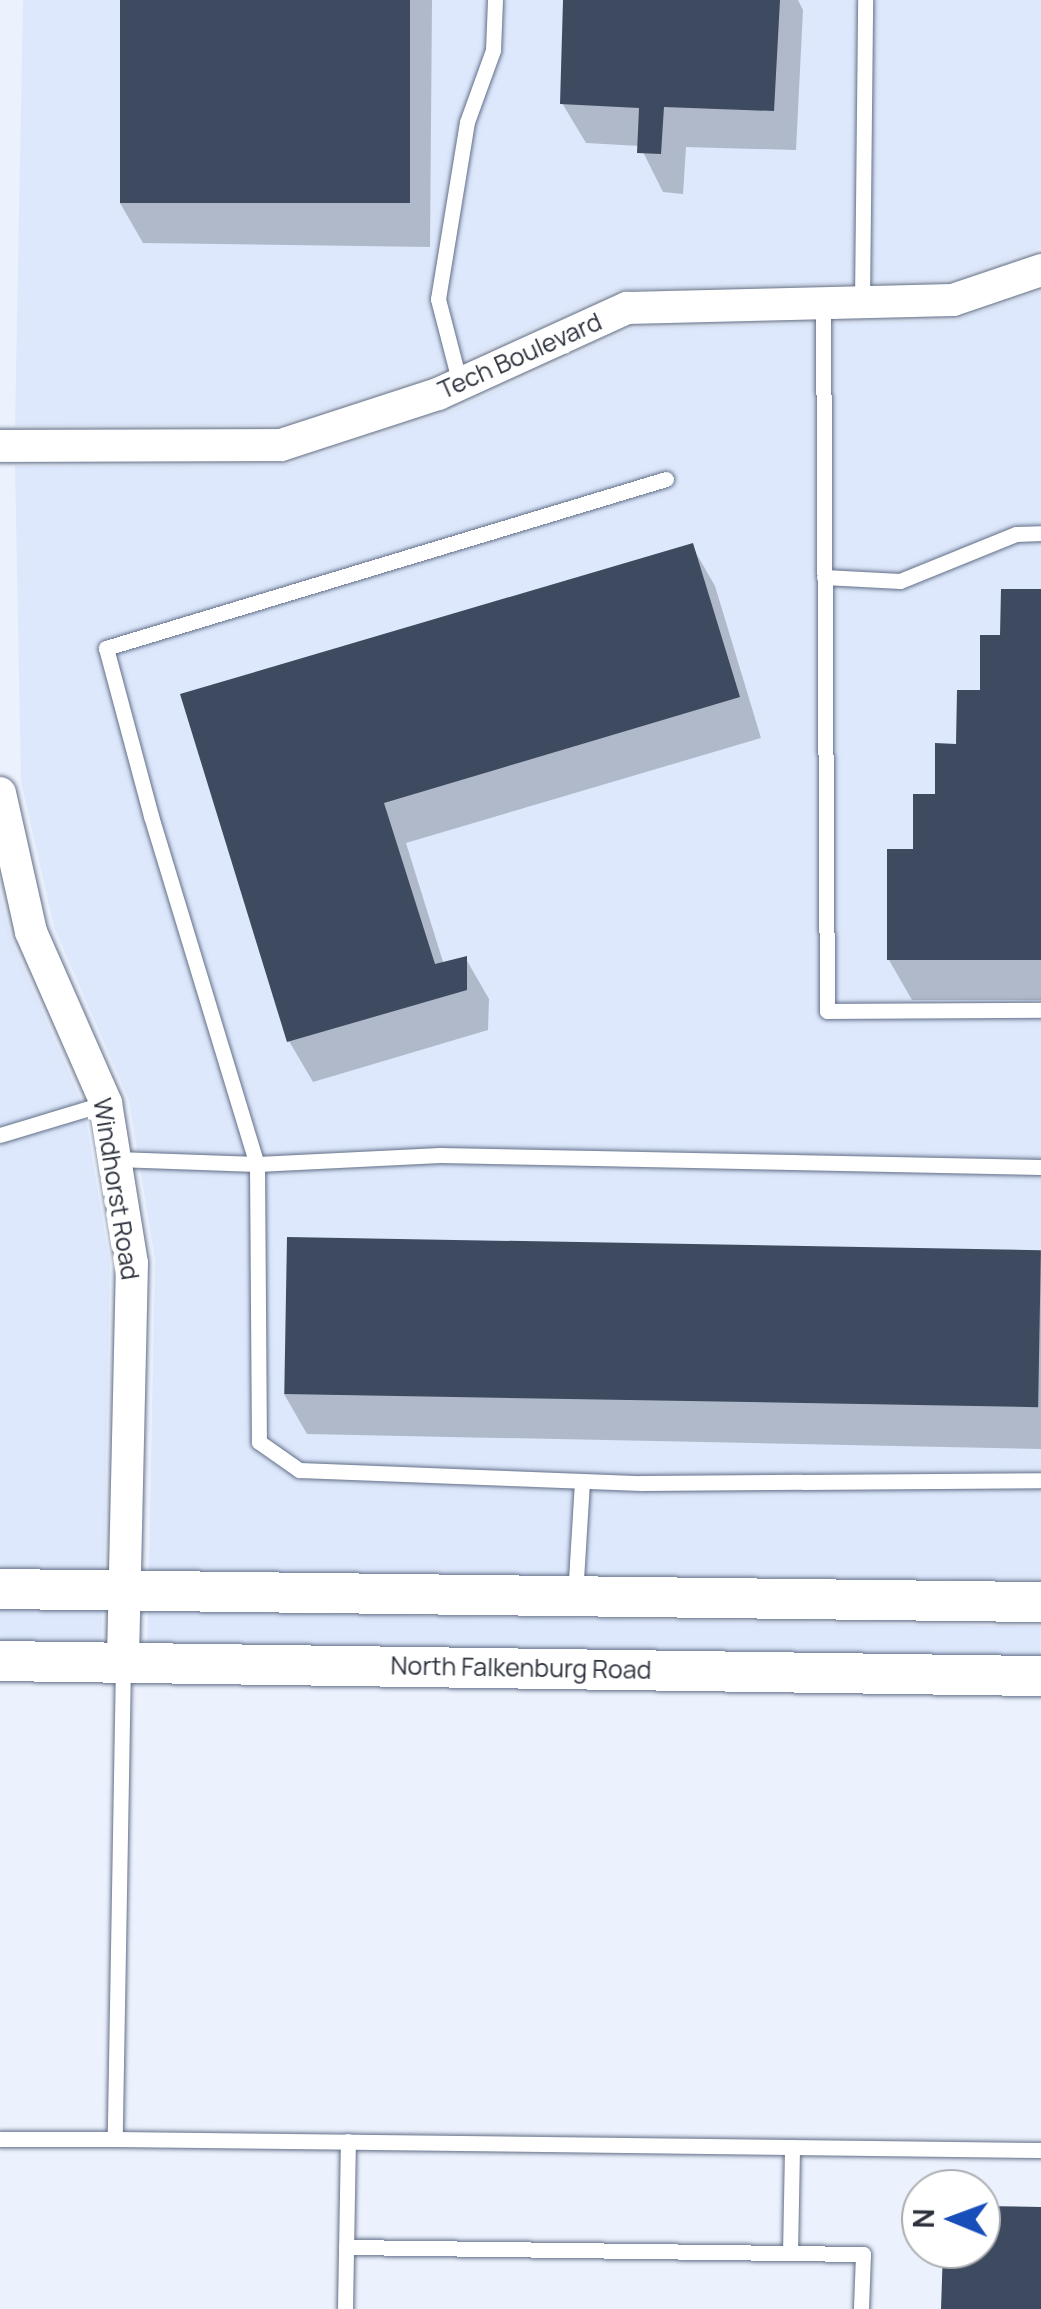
<!DOCTYPE html>
<html>
<head>
<meta charset="utf-8">
<style>
  body { margin:0 }
  #map { position:relative; width:1041px; height:2309px; overflow:hidden; background:#ecf2fd; font-family:Manrope,sans-serif }
  div>[style] { position:absolute }
  .built>* { inset:0; background:#dde8fc; transform-origin:0 0 }
  .shadow>* { inset:0; background:#0003 }
  .building>* { inset:0; background:#3d4a60; transform-origin:0 0 }
  .roads { filter:drop-shadow(0 0 2px #626f87) drop-shadow(0 0 2px #626f87) }
  .service>* { height:15px; margin:-7.5px; padding:0 7.5px; transform-origin:7.5px; border-radius:7.5px; background:#fff }
  .minor>* { height:32px; margin:-16px; padding:0 16px; transform-origin:16px; border-radius:16px; background:#fff }
  .tertiary>* { height:40px; margin:-20px; padding:0 20px; transform-origin:20px; border-radius:20px; background:#fff }
  span { translate:-50% -50%; white-space:nowrap; text-align:center; line-height:1.15; -webkit-text-stroke:10px #fff; paint-order:stroke }
  .street-label { font-size:25px; color:#2d323d }
  .north { position:absolute; left:901px; top:2169px; width:100px; height:100px; box-sizing:border-box; background:#fff; border:2px solid #abadb1; border-radius:50%; rotate:271deg; font-size:28px; font-weight:700; line-height:40px; text-align:center; color:#2d323d }
  .north::after { content:''; display:block; margin:auto; width:35px; height:45px; background:#184eba; clip-path:polygon(50% 0,100% 100%,50% 72%,0 100%) }
</style>
</head>
<body>
<div id="map">
  <div class="built">
    <i style="clip-path:polygon(23px 0,1041px 0,1041px 248px,949px 280px,617px 290px,429px 375px,277px 425px,15px 426px)"></i>
    <i style="clip-path:polygon(1041px 291px,1041px 1581px,149px 1571px,155px 1259px,129px 1100px,54px 927px,21px 781px,15px 466px,289px 464px,449px 412px,633px 328px,954px 320px)"></i>
    <i style="clip-path:polygon(0 893px,11px 939px,84px 1108px,110px 1264px,104px 1570px,0 1569px)"></i>
    <i style="left:0;top:1609px;width:102px;height:32px;rotate:1deg"></i>
    <i style="left:148px;top:1611px;width:893px;height:32px;rotate:1deg"></i>
  </div>
  <div class="shadow">
    <i style="clip-path:polygon(123px 0,432px 0,430px 247px,143px 243px,120px 203px)"></i>
    <i style="clip-path:polygon(566px 0,798px 0,803px 10px,796px 150px,686px 147px,683px 194px,663px 192px,640px 146px,586px 143px,562px 103px)"></i>
    <i style="clip-path:polygon(692px 546px,715px 586px,761px 738px,406px 843px,444px 965px,466px 959px,489px 999px,488px 1030px,313px 1082px,289px 1041px,186px 695px)"></i>
    <i style="clip-path:polygon(1041px 592px,1041px 1000px,912px 1000px,889px 960px,916px 851px,1003px 638px)"></i>
    <i style="clip-path:polygon(1041px 1253px,1041px 1449px,307px 1434px,284px 1394px)"></i>
  </div>
  <div class="building">
    <i style="left:120px;top:0;width:290px;height:203px"></i>
    <i style="clip-path:polygon(563px 0,780px 0,774px 111px,664px 107px,661px 154px,637px 153px,639px 108px,560px 104px)"></i>
    <i style="clip-path:polygon(693px 543px,740px 697px,384px 803px,435px 964px,467px 956px,467px 990px,287px 1042px,180px 694px)"></i>
    <i style="clip-path:polygon(1001px 589px,1041px 589px,1041px 960px,887px 960px,887px 849px,913px 849px,913px 794px,935px 794px,935px 743px,956px 744px,957px 690px,980px 690px,980px 635px,1000px 635px)"></i>
    <i style="left:287px;top:1237px;width:754px;height:157px;rotate:1deg"></i>
    <i style="clip-path:polygon(981px 2206px,1041px 2207px,1041px 2309px,941px 2309px,943px 2249px,981px 2249px)"></i>
  </div>
  <div class="roads">
    <div class="service">
      <i style="left:862px;top:302px;width:302px;rotate:-89.4deg"></i>
      <i style="left:823px;top:303px;width:708px;rotate:89.68deg"></i>
      <i style="left:827px;top:1011px;width:214px;rotate:-0.3deg"></i>
      <i style="left:460px;top:384px;width:88px;rotate:-104.5deg"></i>
      <i style="left:438px;top:299px;width:179px;rotate:-80.7deg"></i>
      <i style="left:467px;top:122px;width:77px;rotate:-70.1deg"></i>
      <i style="left:493px;top:50px;width:50px;rotate:-87.7deg"></i>
      <i style="left:666px;top:479px;width:585px;rotate:163.21deg"></i>
      <i style="left:106px;top:648px;width:174px;rotate:75deg"></i>
      <i style="left:151px;top:816px;width:364px;rotate:73.1deg"></i>
      <i style="left:257px;top:1164px;width:183px;rotate:-2.8deg"></i>
      <i style="left:440px;top:1155px;width:601px;rotate:1.14deg"></i>
      <i style="left:824px;top:577px;width:76px;rotate:3deg"></i>
      <i style="left:900px;top:581px;width:125px;rotate:-22.1deg"></i>
      <i style="left:1016px;top:534px;width:25px;rotate:-2deg"></i>
      <i style="left:0;top:1135px;width:111px;rotate:-16.8deg"></i>
      <i style="left:116px;top:1159px;width:141px;rotate:2deg"></i>
      <i style="left:257px;top:1164px;width:278px;rotate:89.6deg"></i>
      <i style="left:259px;top:1442px;width:49px;rotate:35deg"></i>
      <i style="left:299px;top:1470px;width:342px;rotate:2.2deg"></i>
      <i style="left:641px;top:1483px;width:400px;rotate:-0.4deg"></i>
      <i style="left:575px;top:1596px;width:115px;rotate:-86.5deg"></i>
      <i style="left:123px;top:1663px;width:476px;rotate:91deg"></i>
      <i style="left:115px;top:2139px;width:926px;rotate:0.68deg"></i>
      <i style="left:0;top:2139px;width:115px"></i>
      <i style="left:346px;top:2247px;width:517px;rotate:0.78deg"></i>
      <i style="left:863px;top:2254px;width:55px;rotate:92.1deg"></i>
      <i style="left:790px;top:2253px;width:106px;rotate:-88.9deg"></i>
      <i style="left:345px;top:2309px;width:168px;rotate:-89deg"></i>
    </div>
    <div class="minor">
      <i style="left:0;top:446px;width:281px;rotate:-0.2deg"></i>
      <i style="left:281px;top:445px;width:165px;rotate:-18deg"></i>
      <i style="left:438px;top:394px;width:208px;rotate:-24.5deg"></i>
      <i style="left:627px;top:308px;width:326px;rotate:-1.4deg"></i>
      <i style="left:953px;top:300px;width:93px;rotate:-18.8deg"></i>
      <i style="left:0;top:793px;width:142px;rotate:77.4deg"></i>
      <i style="left:31px;top:932px;width:187px;rotate:66.3deg"></i>
      <i style="left:106px;top:1103px;width:162px;rotate:80.8deg"></i>
      <i style="left:132px;top:1263px;width:400px;rotate:91.3deg"></i>
    </div>
    <div class="tertiary">
      <i style="left:0;top:1589px;width:1041px;rotate:0.72deg"></i>
      <i style="left:0;top:1661px;width:1041px;rotate:0.83deg"></i>
    </div>
  </div>
  <div class="street-label">
    <span style="left:520px;top:356px;rotate:-24deg">Tech Boulevard</span>
    <span style="left:116px;top:1189px;rotate:81deg">Windhorst Road</span>
    <span style="left:521px;top:1668px;rotate:1deg">North Falkenburg Road</span>
  </div>
  <div class="north">N</div>
</div>
</body>
</html>
